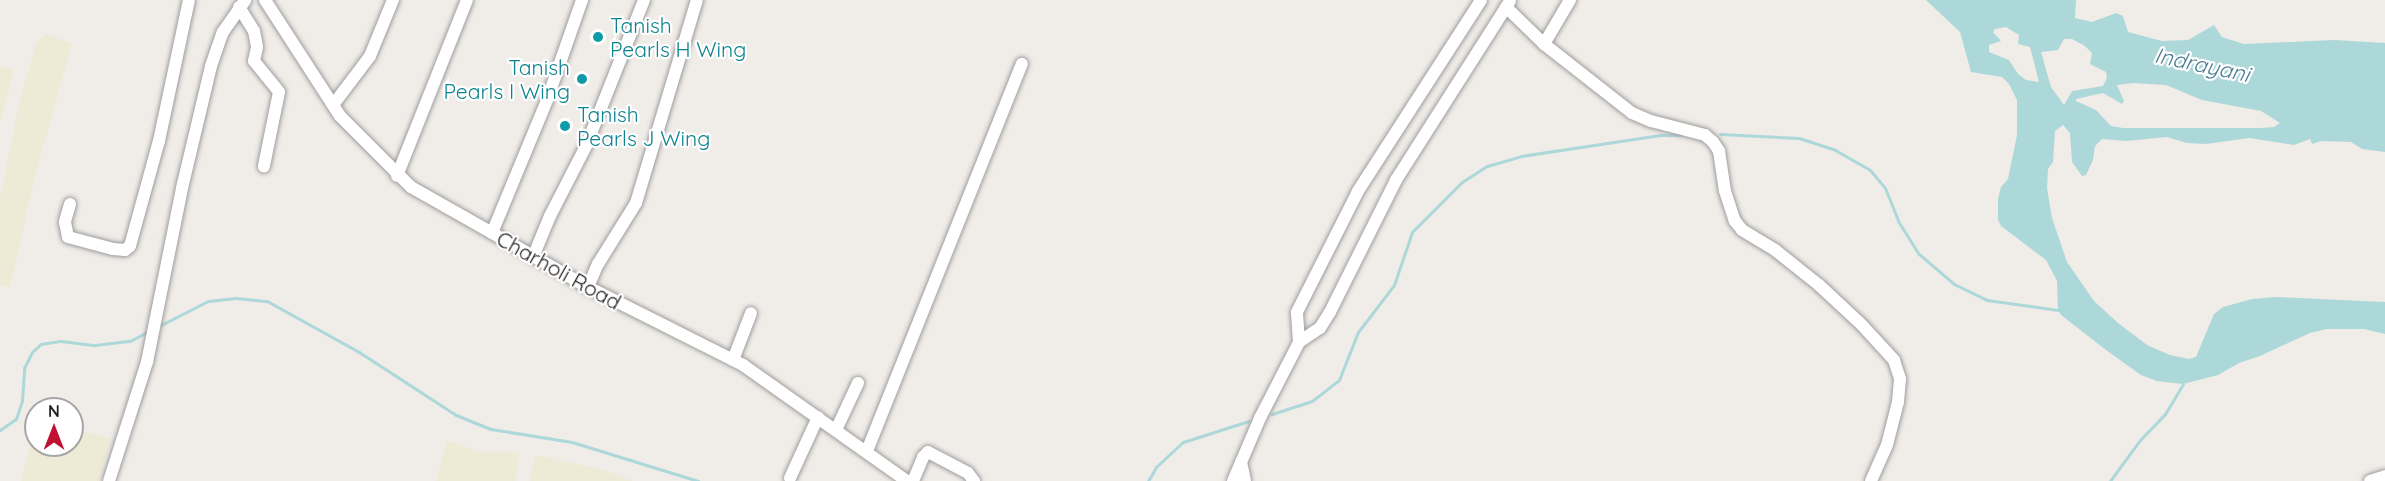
<!DOCTYPE html>
<html>
<head>
<meta charset="utf-8">
<style>
  body { margin:0 }
  #map { position:relative; width:2385px; height:481px; overflow:hidden; background:#f0ece8; font-family:Quicksand,sans-serif }
  div>[style] { position:absolute }
  .farmland>* { inset:0; background:#edead5 }
  .water>* { inset:0; background:#add8da }
  .stream>* { height:3px; margin:-1.5px; padding:0 1.5px; transform-origin:1.5px; border-radius:1.5px; background:#add8da }
  .roads { filter:drop-shadow(0 0 2px #9e9e9e) drop-shadow(0 0 2px #9e9e9e) }
  .minor>* { height:12px; margin:-6px; padding:0 6px; transform-origin:6px; border-radius:6px; background:#fff }
  .dots>* { width:16px; height:16px; translate:-50% -50%; box-sizing:border-box; border:3px solid #fff; border-radius:50% }
  span { translate:-50% -50%; white-space:nowrap; text-align:center; line-height:1.15; -webkit-text-stroke:4.5px #fff; paint-order:stroke }
  .culture-label { font-size:21px; color:#0d838f }
  .left { translate:0 -50%; text-align:left }
  .right { translate:-100% -50%; text-align:right }
  .street-label { font-size:21px; color:#212121 }
  .water-label { font-size:22px; color:#4b7b92; font-style:italic }
  .north { position:absolute; left:24px; top:397px; width:60px; height:60px; box-sizing:border-box; background:#fff; border:2px solid #a6a6a6; border-radius:50%; rotate:0deg; font-size:16px; font-weight:700; line-height:24px; text-align:center; color:#212121 }
  .north::after { content:''; display:block; margin:auto; width:21px; height:27px; background:#bf1232; clip-path:polygon(50% 0,100% 100%,50% 72%,0 100%) }
</style>
</head>
<body>
<div id="map">
  <div class="farmland">
    <i style="clip-path:polygon(45px 34px,72px 43px,34px 180px,10px 288px,0 285px,0 199px,20px 100px,36px 44px)"></i>
    <i style="clip-path:polygon(0 67px,14px 70px,0 123px)"></i>
    <i style="clip-path:polygon(36px 425px,36px 445px,72px 445px,72px 428px,111px 439px,99px 481px,21px 481px)"></i>
    <i style="clip-path:polygon(447px 440px,479px 452px,519px 453px,516px 481px,436px 481px)"></i>
    <i style="clip-path:polygon(542px 456px,606px 471px,633px 481px,529px 481px,534px 457px)"></i>
  </div>
  <div class="water">
    <i style="clip-path:polygon(evenodd,1926px 0,2076px 0,2075px 18px,2092px 22px,2116px 13px,2123px 16px,2128px 32px,2162px 41px,2188px 40px,2214px 25px,2222px 37px,2244px 44px,2334px 40px,2385px 43px,2385px 152px,2362px 149px,2351px 142px,2321px 141px,2312px 144px,2310px 139px,2294px 145px,2249px 138px,2206px 144px,2187px 143px,2167px 137px,2126px 141px,2102px 139px,2095px 146px,2093px 160px,2086px 175px,2082px 176px,2072px 162px,2070px 133px,2063px 125px,2055px 131px,2053px 162px,2048px 169px,2047px 188px,2052px 218px,2067px 262px,2094px 301px,2118px 323px,2147px 345px,2170px 355px,2189px 359px,2196px 357px,2214px 314px,2223px 307px,2252px 299px,2277px 297px,2385px 302px,2385px 334px,2364px 329px,2327px 329px,2310px 333px,2260px 356px,2239px 363px,2218px 375px,2183px 384px,2157px 381px,2141px 375px,2106px 350px,2061px 315px,2058px 310px,2057px 281px,2046px 260px,2001px 226px,1998px 220px,1998px 199px,2001px 187px,2008px 179px,2017px 135px,2017px 100px,2009px 84px,2002px 77px,1971px 72px,1960px 32px,1926px 0,2006px 27px,2019px 35px,2018px 44px,2030px 47px,2039px 82px,2026px 80px,2018px 74px,2009px 60px,1989px 52px,1989px 45px,2001px 41px,1993px 32px,1995px 29px,2006px 27px,1926px 0,2064px 39px,2072px 39px,2085px 46px,2092px 53px,2090px 64px,2106px 72px,2107px 78px,2103px 86px,2072px 91px,2064px 105px,2051px 87px,2041px 52px,2058px 50px,2064px 39px,1926px 0,2133px 83px,2166px 85px,2202px 100px,2261px 111px,2280px 123px,2274px 127px,2260px 128px,2123px 128px,2111px 126px,2096px 110px,2076px 101px,2076px 99px,2103px 93px,2122px 104px,2124px 101px,2117px 85px,2133px 83px)"></i>
  </div>
  <div class="stream">
    <i style="left:1720px;top:134px;width:79px;rotate:2.9deg"></i>
    <i style="left:1799px;top:138px;width:38px;rotate:18deg"></i>
    <i style="left:1835px;top:150px;width:40px;rotate:29.7deg"></i>
    <i style="left:1870px;top:170px;width:23px;rotate:50deg"></i>
    <i style="left:1885px;top:188px;width:35px;rotate:68deg"></i>
    <i style="left:1898px;top:221px;width:39px;rotate:58deg"></i>
    <i style="left:1919px;top:254px;width:46px;rotate:40.6deg"></i>
    <i style="left:1954px;top:284px;width:37px;rotate:26deg"></i>
    <i style="left:1987px;top:300px;width:72px;rotate:8deg"></i>
    <i style="left:159px;top:326px;width:55px;rotate:-27deg"></i>
    <i style="left:208px;top:301px;width:28px;rotate:-6deg"></i>
    <i style="left:236px;top:298px;width:31px;rotate:6deg"></i>
    <i style="left:267px;top:301px;width:105px;rotate:29deg"></i>
    <i style="left:359px;top:352px;width:116px;rotate:33deg"></i>
    <i style="left:456px;top:415px;width:38px;rotate:22deg"></i>
    <i style="left:491px;top:429px;width:82px;rotate:9.1deg"></i>
    <i style="left:572px;top:442px;width:132px;rotate:17.2deg"></i>
    <i style="left:1272px;top:414px;width:42px;rotate:-18deg"></i>
    <i style="left:1312px;top:401px;width:34px;rotate:-38deg"></i>
    <i style="left:1339px;top:380px;width:52px;rotate:-68.4deg"></i>
    <i style="left:1358px;top:332px;width:59px;rotate:-52.5deg"></i>
    <i style="left:1394px;top:285px;width:56px;rotate:-71.2deg"></i>
    <i style="left:1412px;top:232px;width:71px;rotate:-45deg"></i>
    <i style="left:1462px;top:182px;width:30px;rotate:-33deg"></i>
    <i style="left:1487px;top:166px;width:35px;rotate:-16deg"></i>
    <i style="left:1521px;top:156px;width:141px;rotate:-8.6deg"></i>
    <i style="left:1660px;top:135px;width:21px"></i>
    <i style="left:0;top:430px;width:19px;rotate:-35deg"></i>
    <i style="left:16px;top:419px;width:20px;rotate:-72deg"></i>
    <i style="left:22px;top:400px;width:32px;rotate:-86deg"></i>
    <i style="left:24px;top:368px;width:18px;rotate:-63deg"></i>
    <i style="left:32px;top:352px;width:12px;rotate:-42deg"></i>
    <i style="left:41px;top:344px;width:20px;rotate:-9deg"></i>
    <i style="left:61px;top:341px;width:34px;rotate:7deg"></i>
    <i style="left:95px;top:345px;width:35px;rotate:-7deg"></i>
    <i style="left:130px;top:341px;width:24px;rotate:-28deg"></i>
    <i style="left:1148px;top:481px;width:16px;rotate:-60deg"></i>
    <i style="left:1156px;top:467px;width:37px;rotate:-43deg"></i>
    <i style="left:1183px;top:442px;width:69px;rotate:-17.7deg"></i>
    <i style="left:2110px;top:481px;width:51px;rotate:-53.8deg"></i>
    <i style="left:2140px;top:440px;width:36px;rotate:-46deg"></i>
    <i style="left:2165px;top:414px;width:35px;rotate:-59deg"></i>
  </div>
  <div class="roads">
    <div class="minor">
      <i style="left:265px;top:0;width:138px;rotate:57.1deg"></i>
      <i style="left:340px;top:116px;width:100px;rotate:45deg"></i>
      <i style="left:411px;top:187px;width:203px;rotate:29.5deg"></i>
      <i style="left:588px;top:287px;width:174px;rotate:26.7deg"></i>
      <i style="left:743px;top:365px;width:201px;rotate:35.3deg"></i>
      <i style="left:239px;top:7px;width:28px;rotate:58deg"></i>
      <i style="left:254px;top:31px;width:16px;rotate:79deg"></i>
      <i style="left:257px;top:47px;width:14px;rotate:102deg"></i>
      <i style="left:254px;top:61px;width:40px;rotate:51deg"></i>
      <i style="left:279px;top:92px;width:76px;rotate:101.5deg"></i>
      <i style="left:1506px;top:7px;width:53px;rotate:44.2deg"></i>
      <i style="left:1544px;top:44px;width:112px;rotate:38.1deg"></i>
      <i style="left:1632px;top:113px;width:21px;rotate:23deg"></i>
      <i style="left:1651px;top:121px;width:56px;rotate:14.5deg"></i>
      <i style="left:1705px;top:135px;width:11px;rotate:41deg"></i>
      <i style="left:1713px;top:142px;width:11px;rotate:56deg"></i>
      <i style="left:1719px;top:151px;width:40px;rotate:81.5deg"></i>
      <i style="left:1725px;top:191px;width:32px;rotate:72deg"></i>
      <i style="left:1735px;top:221px;width:11px;rotate:52deg"></i>
      <i style="left:1742px;top:230px;width:39px;rotate:31deg"></i>
      <i style="left:1775px;top:250px;width:56px;rotate:38.5deg"></i>
      <i style="left:1819px;top:285px;width:57px;rotate:42.9deg"></i>
      <i style="left:1861px;top:324px;width:49px;rotate:47.5deg"></i>
      <i style="left:1894px;top:360px;width:20px;rotate:72deg"></i>
      <i style="left:1900px;top:379px;width:23px;rotate:95deg"></i>
      <i style="left:1898px;top:402px;width:44px;rotate:104.3deg"></i>
      <i style="left:1887px;top:445px;width:39px;rotate:114deg"></i>
      <i style="left:1544px;top:44px;width:51px;rotate:-59.4deg"></i>
      <i style="left:333px;top:105px;width:61px;rotate:-52.9deg"></i>
      <i style="left:370px;top:56px;width:61px;rotate:-67.7deg"></i>
      <i style="left:397px;top:176px;width:189px;rotate:-68.3deg"></i>
      <i style="left:70px;top:204px;width:19px;rotate:106deg"></i>
      <i style="left:65px;top:222px;width:15px;rotate:79deg"></i>
      <i style="left:68px;top:237px;width:47px;rotate:14.9deg"></i>
      <i style="left:113px;top:249px;width:12px;rotate:5deg"></i>
      <i style="left:125px;top:250px;width:6px;rotate:-39deg"></i>
      <i style="left:130px;top:246px;width:109px;rotate:-74.6deg"></i>
      <i style="left:159px;top:141px;width:144px;rotate:-78deg"></i>
      <i style="left:492px;top:233px;width:144px;rotate:-67.5deg"></i>
      <i style="left:547px;top:100px;width:106px;rotate:-70.7deg"></i>
      <i style="left:533px;top:257px;width:44px;rotate:-67.5deg"></i>
      <i style="left:550px;top:216px;width:79px;rotate:-62.8deg"></i>
      <i style="left:586px;top:146px;width:157px;rotate:-68.3deg"></i>
      <i style="left:588px;top:287px;width:25px;rotate:-67deg"></i>
      <i style="left:598px;top:264px;width:72px;rotate:-58.1deg"></i>
      <i style="left:636px;top:203px;width:212px;rotate:-73.3deg"></i>
      <i style="left:1299px;top:342px;width:30px;rotate:-94deg"></i>
      <i style="left:1297px;top:312px;width:136px;rotate:-63.2deg"></i>
      <i style="left:1358px;top:191px;width:227px;rotate:-57.2deg"></i>
      <i style="left:733px;top:360px;width:50px;rotate:-69deg"></i>
      <i style="left:836px;top:430px;width:52px;rotate:-64.9deg"></i>
      <i style="left:867px;top:451px;width:417px;rotate:-68.2deg"></i>
      <i style="left:1241px;top:462px;width:19px;rotate:78deg"></i>
      <i style="left:790px;top:478px;width:67px;rotate:-65.3deg"></i>
      <i style="left:109px;top:481px;width:125px;rotate:-72.3deg"></i>
      <i style="left:147px;top:362px;width:177px;rotate:-78.6deg"></i>
      <i style="left:182px;top:188px;width:125px;rotate:-76.6deg"></i>
      <i style="left:211px;top:66px;width:36px;rotate:-71deg"></i>
      <i style="left:223px;top:32px;width:39px;rotate:-55deg"></i>
      <i style="left:913px;top:481px;width:26px;rotate:-67deg"></i>
      <i style="left:923px;top:457px;width:7px;rotate:-45deg"></i>
      <i style="left:928px;top:452px;width:45px;rotate:27.7deg"></i>
      <i style="left:968px;top:473px;width:10px;rotate:53deg"></i>
      <i style="left:1233px;top:481px;width:69px;rotate:-66.8deg"></i>
      <i style="left:1260px;top:418px;width:85px;rotate:-62.8deg"></i>
      <i style="left:1299px;top:342px;width:25px;rotate:-34deg"></i>
      <i style="left:1320px;top:328px;width:19px;rotate:-58deg"></i>
      <i style="left:1330px;top:312px;width:148px;rotate:-63.4deg"></i>
      <i style="left:1396px;top:180px;width:212px;rotate:-57.5deg"></i>
      <i style="left:2370px;top:481px;width:16px;rotate:-18deg"></i>
    </div>
  </div>
  <div class="dots">
    <i style="left:598px;top:37px;background:#0f9aa8"></i>
    <i style="left:582px;top:79px;background:#0f9aa8"></i>
    <i style="left:565px;top:126px;background:#0f9aa8"></i>
  </div>
  <div class="culture-label">
    <span class="left" style="left:610px;top:37px">Tanish<br>Pearls H Wing</span>
    <span class="right" style="left:570px;top:79px">Tanish<br>Pearls I Wing</span>
    <span class="left" style="left:577px;top:126px">Tanish<br>Pearls J Wing</span>
  </div>
  <div class="street-label">
    <span style="left:559px;top:270px;rotate:29deg">Charholi Road</span>
  </div>
  <div class="water-label">
    <span style="left:2202px;top:65px;rotate:12deg">Indrayani</span>
  </div>
  <div class="north">N</div>
</div>
</body>
</html>
